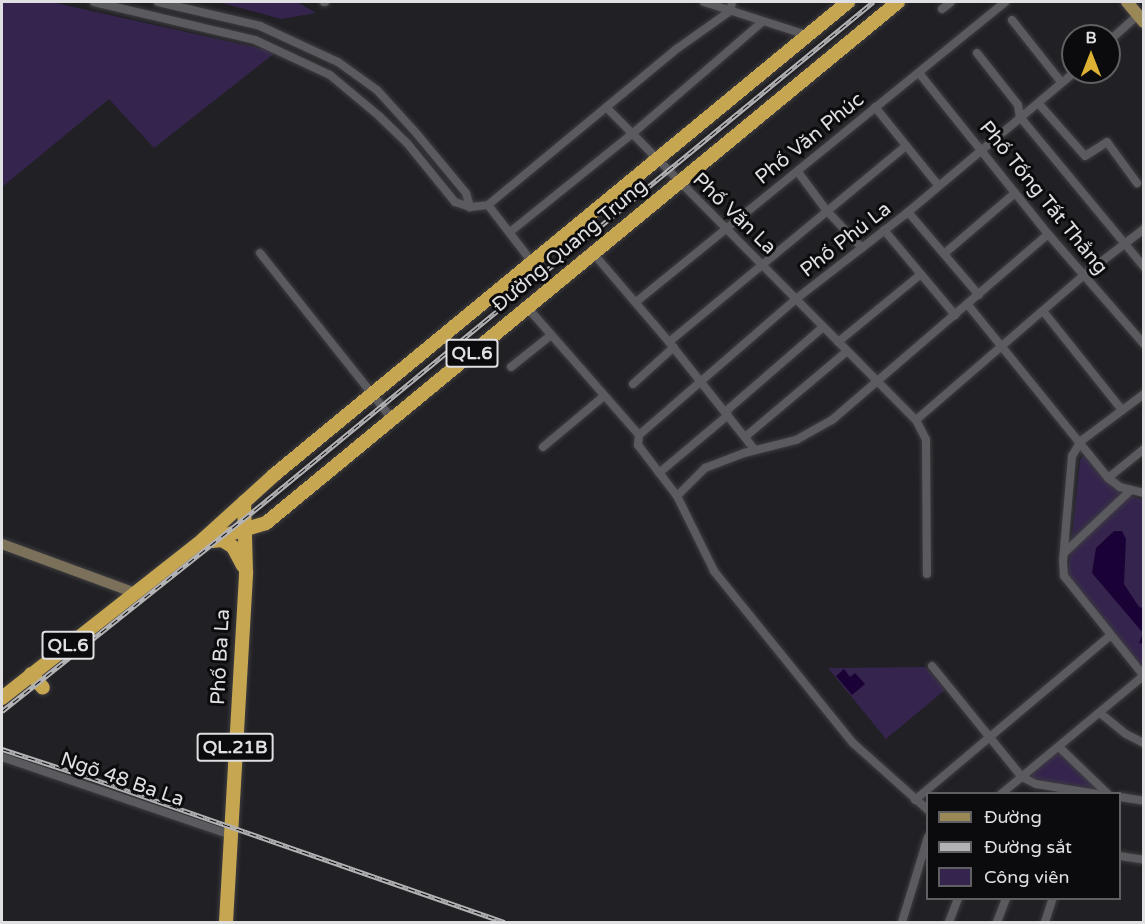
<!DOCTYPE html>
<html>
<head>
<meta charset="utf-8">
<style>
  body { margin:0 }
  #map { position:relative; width:1145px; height:924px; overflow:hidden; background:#212024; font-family:"Varela Round",sans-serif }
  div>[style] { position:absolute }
  .green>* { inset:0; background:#35254e }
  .water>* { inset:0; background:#1b0236 }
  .roads { filter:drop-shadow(0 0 2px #3e3d41) drop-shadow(0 0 2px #3e3d41) }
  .street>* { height:8px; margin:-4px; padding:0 4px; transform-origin:4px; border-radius:4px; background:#5b5a5f }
  .secondary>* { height:10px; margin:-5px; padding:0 5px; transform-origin:5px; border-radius:5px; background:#7b715b }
  .primary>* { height:12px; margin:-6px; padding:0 6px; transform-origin:6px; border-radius:6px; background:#9b8857 }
  .highway>* { height:14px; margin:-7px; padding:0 7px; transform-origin:7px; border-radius:7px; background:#c6a651 }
  .rail>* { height:4.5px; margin-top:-2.25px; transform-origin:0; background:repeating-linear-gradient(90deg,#0b0a0c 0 7px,#b3b3b5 0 14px); box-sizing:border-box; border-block:2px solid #b3b3b5 }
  span { translate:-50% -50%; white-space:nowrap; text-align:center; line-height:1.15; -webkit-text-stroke:6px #0b0a0c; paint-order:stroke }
  .shield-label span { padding:2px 4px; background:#0b0a0c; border:2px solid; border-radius:4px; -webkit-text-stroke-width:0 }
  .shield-label { font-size:18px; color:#e0e0e2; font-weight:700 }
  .street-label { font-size:20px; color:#e0e0e2 }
  .frame { position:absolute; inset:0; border:3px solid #e0e0e2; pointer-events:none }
  .legend { position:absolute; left:926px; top:792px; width:195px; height:108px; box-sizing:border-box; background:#0b0a0c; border:2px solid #606062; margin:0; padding:8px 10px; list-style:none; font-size:18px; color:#e0e0e2 }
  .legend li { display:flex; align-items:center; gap:12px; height:30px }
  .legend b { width:30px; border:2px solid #606062 }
  .north { position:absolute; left:1061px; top:24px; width:60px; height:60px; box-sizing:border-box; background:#0b0a0c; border:2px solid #606062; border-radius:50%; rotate:0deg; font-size:16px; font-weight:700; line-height:24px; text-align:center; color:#e0e0e2 }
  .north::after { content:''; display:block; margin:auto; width:21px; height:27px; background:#ddb133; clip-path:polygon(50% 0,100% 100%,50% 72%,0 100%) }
</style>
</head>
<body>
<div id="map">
  <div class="green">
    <i style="clip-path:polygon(2px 2px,51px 2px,276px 52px,154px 148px,109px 99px,2px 187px)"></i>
    <i style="clip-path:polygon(219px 2px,297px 2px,316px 13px,281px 19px)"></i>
    <i style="clip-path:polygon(1085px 454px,1108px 480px,1133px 497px,1143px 500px,1143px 669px,1068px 575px,1080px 460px)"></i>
    <i style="clip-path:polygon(926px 667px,945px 690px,886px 739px,828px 668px)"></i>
    <i style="clip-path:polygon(1058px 751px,1099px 789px,1038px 780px,1030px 776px)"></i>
  </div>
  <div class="water">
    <i style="clip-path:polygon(1114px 531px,1122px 531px,1126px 539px,1124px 584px,1139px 607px,1143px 608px,1143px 644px,1139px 643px,1143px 633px,1092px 573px,1096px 548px)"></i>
    <i style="clip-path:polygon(844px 669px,850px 677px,855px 673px,865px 684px,852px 695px,836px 676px)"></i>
  </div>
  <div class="roads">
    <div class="street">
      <i style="left:94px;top:2px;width:165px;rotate:13.3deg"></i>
      <i style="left:255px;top:40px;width:83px;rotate:25deg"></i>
      <i style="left:330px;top:75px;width:64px;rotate:39.9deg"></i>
      <i style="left:379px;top:116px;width:39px;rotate:44deg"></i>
      <i style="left:407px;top:143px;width:76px;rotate:50.9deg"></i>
      <i style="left:455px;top:202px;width:16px;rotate:18deg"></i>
      <i style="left:470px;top:207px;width:18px;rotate:-6deg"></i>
      <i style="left:488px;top:205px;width:246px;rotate:-39.6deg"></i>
      <i style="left:678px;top:48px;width:64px;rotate:-35.4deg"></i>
      <i style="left:158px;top:2px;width:105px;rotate:13.2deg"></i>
      <i style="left:260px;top:26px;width:86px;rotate:24.8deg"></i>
      <i style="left:338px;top:62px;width:48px;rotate:35.7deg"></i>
      <i style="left:377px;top:90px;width:59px;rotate:47.7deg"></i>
      <i style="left:417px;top:134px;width:77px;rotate:50.3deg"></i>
      <i style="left:466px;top:193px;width:15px;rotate:74deg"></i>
      <i style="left:324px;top:2px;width:1px"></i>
      <i style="left:704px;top:2px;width:108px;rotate:17.8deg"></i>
      <i style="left:942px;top:9px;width:11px;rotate:-38deg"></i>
      <i style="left:730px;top:11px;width:9px;rotate:-77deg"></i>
      <i style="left:1012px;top:20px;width:80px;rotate:51.6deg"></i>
      <i style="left:1109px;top:41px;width:39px;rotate:-42deg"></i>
      <i style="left:977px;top:53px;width:66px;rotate:51.7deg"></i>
      <i style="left:1018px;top:105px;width:12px;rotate:81deg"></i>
      <i style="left:1020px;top:117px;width:195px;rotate:50.4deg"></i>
      <i style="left:919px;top:73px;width:206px;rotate:51.3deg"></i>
      <i style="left:1048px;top:234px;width:146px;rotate:48.9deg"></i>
      <i style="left:1039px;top:104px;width:69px;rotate:48.5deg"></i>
      <i style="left:1085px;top:156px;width:26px;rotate:-32deg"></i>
      <i style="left:1107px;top:142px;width:51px;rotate:53.8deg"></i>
      <i style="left:875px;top:107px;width:100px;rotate:51.1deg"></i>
      <i style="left:608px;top:109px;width:438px;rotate:45.3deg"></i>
      <i style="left:916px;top:420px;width:22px;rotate:63deg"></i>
      <i style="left:926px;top:440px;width:134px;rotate:89.6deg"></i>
      <i style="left:798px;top:172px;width:49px;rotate:53.4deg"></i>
      <i style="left:827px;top:211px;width:51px;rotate:46.6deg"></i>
      <i style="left:488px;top:205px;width:72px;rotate:52.3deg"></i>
      <i style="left:908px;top:212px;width:109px;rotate:49.5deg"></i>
      <i style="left:884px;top:230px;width:111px;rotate:50.1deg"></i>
      <i style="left:510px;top:232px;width:156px;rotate:-38.8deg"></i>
      <i style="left:632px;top:134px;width:172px;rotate:-40.7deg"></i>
      <i style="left:260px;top:253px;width:212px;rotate:51.5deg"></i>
      <i style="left:593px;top:253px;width:117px;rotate:49.5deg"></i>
      <i style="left:669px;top:342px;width:138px;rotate:51.5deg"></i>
      <i style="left:945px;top:253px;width:92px;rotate:-40.6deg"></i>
      <i style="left:636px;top:302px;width:476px;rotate:-39.1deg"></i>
      <i style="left:968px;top:305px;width:223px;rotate:51deg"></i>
      <i style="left:1108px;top:478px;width:15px;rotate:37deg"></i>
      <i style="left:1120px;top:487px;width:25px;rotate:14deg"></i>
      <i style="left:527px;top:307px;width:170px;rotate:48.8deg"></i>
      <i style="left:1043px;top:311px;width:127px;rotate:51.4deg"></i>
      <i style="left:669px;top:342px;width:306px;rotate:-39.6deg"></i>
      <i style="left:838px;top:342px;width:107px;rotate:-39.3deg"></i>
      <i style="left:511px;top:367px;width:50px;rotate:-38.5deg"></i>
      <i style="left:633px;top:384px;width:55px;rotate:-42.1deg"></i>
      <i style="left:1144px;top:394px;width:79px;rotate:143.3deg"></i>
      <i style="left:1081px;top:441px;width:17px;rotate:121deg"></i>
      <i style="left:1072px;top:456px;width:105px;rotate:94.9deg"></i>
      <i style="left:1063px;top:561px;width:15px;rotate:86deg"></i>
      <i style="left:1064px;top:576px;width:128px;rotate:51.3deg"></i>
      <i style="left:725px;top:412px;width:130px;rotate:-40.9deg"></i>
      <i style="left:916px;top:420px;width:222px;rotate:-40.8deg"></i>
      <i style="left:1084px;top:275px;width:76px;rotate:-37.5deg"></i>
      <i style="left:639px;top:435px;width:208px;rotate:-40.9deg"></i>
      <i style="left:796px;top:299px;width:142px;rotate:-37.8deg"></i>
      <i style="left:908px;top:212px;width:218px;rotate:-40deg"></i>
      <i style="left:639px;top:435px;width:10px;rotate:96deg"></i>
      <i style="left:638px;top:445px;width:64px;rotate:52.6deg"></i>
      <i style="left:677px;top:496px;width:84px;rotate:63.7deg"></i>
      <i style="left:714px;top:571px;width:221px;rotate:51.1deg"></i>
      <i style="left:853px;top:743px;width:101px;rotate:41.8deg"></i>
      <i style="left:745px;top:437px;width:133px;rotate:-40.1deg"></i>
      <i style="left:543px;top:447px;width:80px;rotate:-39.9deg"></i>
      <i style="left:659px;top:473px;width:90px;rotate:-40deg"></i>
      <i style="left:1108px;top:478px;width:46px;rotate:-38.9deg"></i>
      <i style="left:677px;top:496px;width:40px;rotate:-45deg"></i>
      <i style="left:705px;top:468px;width:42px;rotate:-21deg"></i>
      <i style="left:744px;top:453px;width:54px;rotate:-14deg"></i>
      <i style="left:796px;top:440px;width:41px;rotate:-29.1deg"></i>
      <i style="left:832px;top:420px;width:285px;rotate:-40.7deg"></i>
      <i style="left:1064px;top:553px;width:91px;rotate:-43.2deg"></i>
      <i style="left:932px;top:666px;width:143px;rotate:51deg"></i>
      <i style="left:1022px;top:777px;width:16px;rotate:27deg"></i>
      <i style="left:1036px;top:784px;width:62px;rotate:9.3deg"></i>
      <i style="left:1100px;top:713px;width:33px;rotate:39deg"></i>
      <i style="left:1126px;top:734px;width:20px;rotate:27deg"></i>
      <i style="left:1059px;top:747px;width:68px;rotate:43.8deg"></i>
      <i style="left:2px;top:757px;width:242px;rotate:18.8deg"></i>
      <i style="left:1001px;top:794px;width:185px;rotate:-39.7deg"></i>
      <i style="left:1120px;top:797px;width:24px;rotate:9deg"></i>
      <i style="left:915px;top:800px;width:256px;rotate:-40.1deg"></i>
      <i style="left:1120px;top:856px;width:24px;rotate:9deg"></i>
      <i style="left:902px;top:922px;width:89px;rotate:-73deg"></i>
      <i style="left:949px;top:922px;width:26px;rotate:-69deg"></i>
      <i style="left:997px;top:922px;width:26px;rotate:-69deg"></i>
      <i style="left:1045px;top:922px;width:25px;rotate:-72deg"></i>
    </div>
    <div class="secondary">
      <i style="left:2px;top:544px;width:142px;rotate:20.2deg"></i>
    </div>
    <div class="primary">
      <i style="left:1127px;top:2px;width:26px;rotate:50deg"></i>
    </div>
    <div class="highway">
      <i style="left:212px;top:541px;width:10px;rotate:-6deg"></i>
      <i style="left:222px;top:540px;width:13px;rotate:32deg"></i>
      <i style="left:233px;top:547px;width:21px;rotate:62deg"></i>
      <i style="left:203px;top:542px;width:66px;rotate:-16.8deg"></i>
      <i style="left:266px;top:523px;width:819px;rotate:-39.5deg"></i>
      <i style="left:31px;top:674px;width:18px;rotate:49deg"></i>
      <i style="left:2px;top:698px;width:249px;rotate:-38.2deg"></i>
      <i style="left:198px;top:544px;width:103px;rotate:-42.2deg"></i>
      <i style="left:274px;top:475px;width:744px;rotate:-39.49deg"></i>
      <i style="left:226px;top:922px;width:351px;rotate:-86.7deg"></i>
      <i style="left:246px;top:572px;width:70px;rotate:-91.6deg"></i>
    </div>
  </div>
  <div class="rail">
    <i style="left:2px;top:711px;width:325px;rotate:-38.5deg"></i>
    <i style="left:256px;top:509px;width:799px;rotate:-39.41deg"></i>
    <i style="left:2px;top:749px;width:94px;rotate:18deg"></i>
    <i style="left:91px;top:778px;width:438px;rotate:19.2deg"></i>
  </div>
  <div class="shield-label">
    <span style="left:472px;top:353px">QL.6</span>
    <span style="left:68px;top:645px">QL.6</span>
    <span style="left:235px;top:747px">QL.21B</span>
  </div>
  <div class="street-label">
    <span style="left:810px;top:139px;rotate:-39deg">Phố Văn Phúc</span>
    <span style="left:1043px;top:198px;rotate:51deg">Phố Tống Tất Thắng</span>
    <span style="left:734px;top:214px;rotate:44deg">Phố Văn La</span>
    <span style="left:846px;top:240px;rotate:-38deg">Phố Phú La</span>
    <span style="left:570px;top:246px;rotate:-40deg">Đường Quang Trung</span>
    <span style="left:221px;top:657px;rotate:-87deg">Phố Ba La</span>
    <span style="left:122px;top:780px;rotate:19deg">Ngõ 48 Ba La</span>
  </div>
  <div class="frame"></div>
  <ul class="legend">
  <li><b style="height:8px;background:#9b8857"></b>Đường</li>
  <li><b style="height:8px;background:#b3b3b5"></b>Đường sắt</li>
  <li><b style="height:16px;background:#35254e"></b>Công viên</li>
  </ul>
  <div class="north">B</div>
</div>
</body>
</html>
